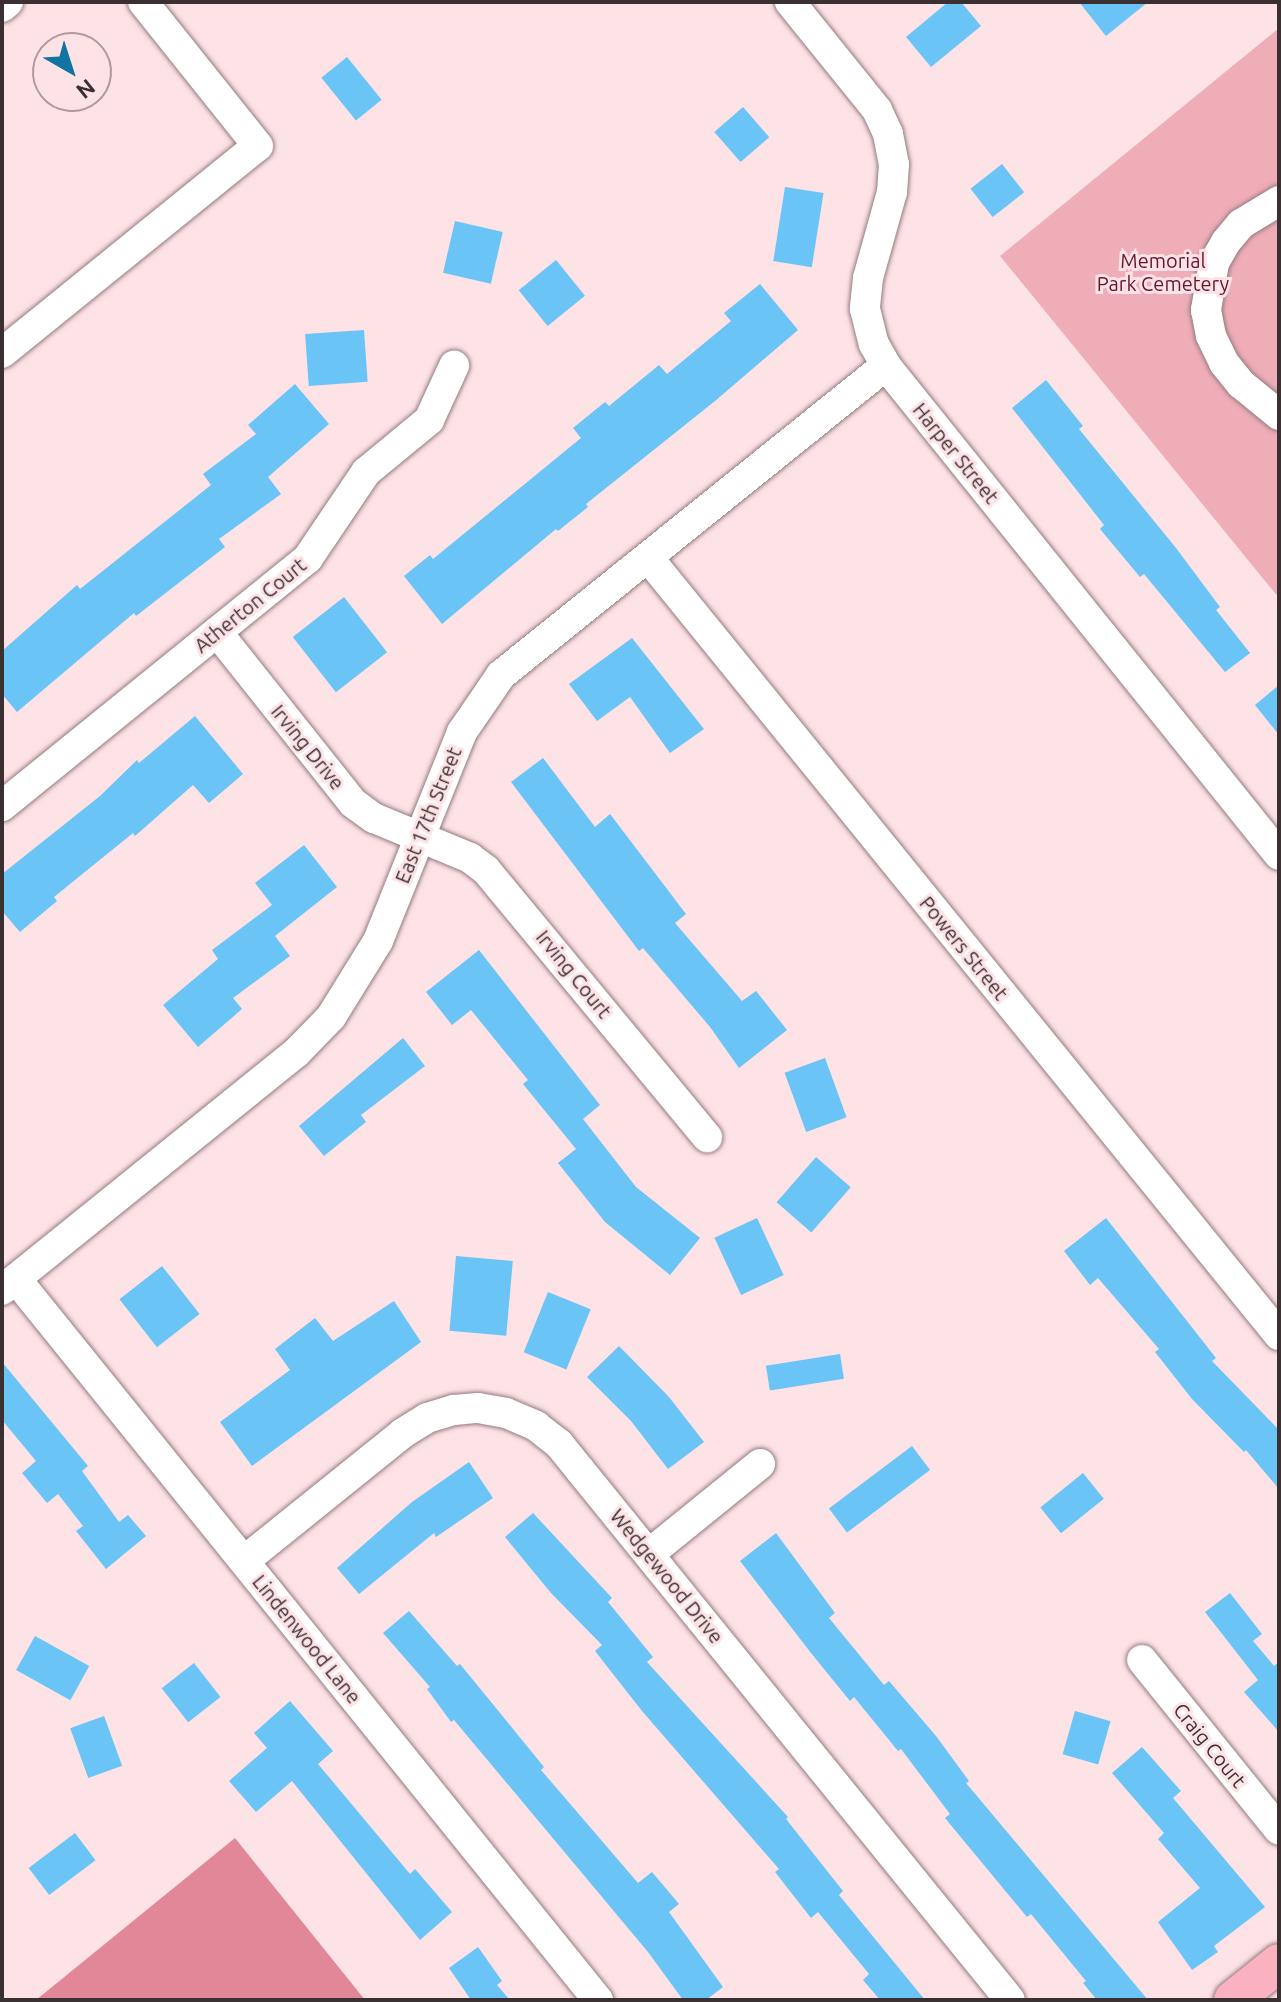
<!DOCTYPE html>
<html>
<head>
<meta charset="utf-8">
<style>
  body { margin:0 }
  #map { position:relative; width:1281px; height:2002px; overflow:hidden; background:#fde2e6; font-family:Ubuntu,sans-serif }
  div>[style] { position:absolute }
  .green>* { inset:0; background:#efadb8 }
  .forest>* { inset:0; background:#e28798 }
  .building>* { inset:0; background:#6bc4f6; transform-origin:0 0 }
  .roads { filter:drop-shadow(0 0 2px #937b7f) drop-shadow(0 0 2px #937b7f) }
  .minor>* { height:30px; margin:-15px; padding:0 15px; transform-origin:15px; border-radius:15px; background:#fff }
  .major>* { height:38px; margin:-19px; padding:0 19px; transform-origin:19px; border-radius:19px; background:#fab2c0 }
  span { translate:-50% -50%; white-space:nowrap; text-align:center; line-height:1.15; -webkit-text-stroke:6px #fde2e6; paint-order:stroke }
  .park-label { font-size:20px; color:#66162d }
  .street-label { font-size:20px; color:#3a3031 }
  .frame { position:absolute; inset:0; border:4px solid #3a3031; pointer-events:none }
  .north { position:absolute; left:32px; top:32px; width:80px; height:80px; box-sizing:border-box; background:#fde2e6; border:2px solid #af9b9e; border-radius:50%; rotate:141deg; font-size:22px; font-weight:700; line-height:32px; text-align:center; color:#3a3031 }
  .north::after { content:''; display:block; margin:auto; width:28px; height:36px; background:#1274a1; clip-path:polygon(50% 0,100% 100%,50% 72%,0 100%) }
</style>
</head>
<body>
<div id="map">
  <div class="green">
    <i style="clip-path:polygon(1279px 28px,1279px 598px,1000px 256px)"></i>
  </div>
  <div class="forest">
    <i style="clip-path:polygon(235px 1838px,365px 2000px,36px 2000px)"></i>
  </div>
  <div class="building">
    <i style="clip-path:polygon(948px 2px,961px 2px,981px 26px,931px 67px,906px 37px)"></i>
    <i style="clip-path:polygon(1079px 2px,1148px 2px,1106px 36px)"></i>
    <i style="left:347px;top:57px;width:55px;height:33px;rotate:51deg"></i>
    <i style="left:743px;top:107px;width:40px;height:38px;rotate:49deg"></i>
    <i style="left:1002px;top:164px;width:36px;height:40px;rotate:52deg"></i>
    <i style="left:785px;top:187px;width:39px;height:75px;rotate:9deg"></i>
    <i style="left:455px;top:221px;width:49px;height:53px;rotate:13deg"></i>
    <i style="left:556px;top:260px;width:46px;height:48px;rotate:51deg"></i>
    <i style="clip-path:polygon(760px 284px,798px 330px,715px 401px,586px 504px,588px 507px,558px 531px,556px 529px,442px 624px,404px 576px,430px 555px,433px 559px,581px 438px,573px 428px,605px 402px,609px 406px,659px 365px,667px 374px,731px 321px,724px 313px)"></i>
    <i style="left:364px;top:330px;width:52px;height:59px;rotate:86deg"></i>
    <i style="clip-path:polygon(1046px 380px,1083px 426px,1079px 429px,1176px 548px,1220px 607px,1216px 610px,1250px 653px,1225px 672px,1144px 574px,1140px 577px,1100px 529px,1104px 525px,1012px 408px)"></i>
    <i style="clip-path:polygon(295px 384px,329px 424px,268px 477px,281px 494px,219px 539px,225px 547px,136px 616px,134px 613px,17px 712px,2px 694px,2px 651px,77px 585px,80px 589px,211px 485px,203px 474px,256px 434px,248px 425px)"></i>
    <i style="left:344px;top:597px;width:70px;height:65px;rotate:52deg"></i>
    <i style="clip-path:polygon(632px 638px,704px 729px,670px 753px,630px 697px,597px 721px,569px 684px)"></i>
    <i style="clip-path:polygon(1279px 685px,1279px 735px,1255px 705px)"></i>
    <i style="clip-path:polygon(195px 716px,243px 774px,209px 803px,193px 785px,135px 836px,133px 833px,54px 897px,57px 901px,20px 932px,2px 911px,2px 874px,100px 796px,137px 760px,139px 763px)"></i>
    <i style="clip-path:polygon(543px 758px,595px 827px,610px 814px,686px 914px,675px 923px,742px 1001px,756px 991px,787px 1030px,739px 1068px,710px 1027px,643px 948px,639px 951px,511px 782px)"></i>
    <i style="clip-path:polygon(304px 845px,337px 887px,275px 936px,290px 956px,233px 998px,242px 1009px,198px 1047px,163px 1005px,218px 959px,212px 950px,272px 905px,255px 883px)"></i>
    <i style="clip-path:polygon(479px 950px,600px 1105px,583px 1119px,636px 1187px,700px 1238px,670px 1275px,605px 1222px,558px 1163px,576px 1149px,523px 1084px,528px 1080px,471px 1010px,452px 1025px,426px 992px)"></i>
    <i style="clip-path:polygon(403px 1038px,425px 1066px,361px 1115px,366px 1122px,324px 1156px,299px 1126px)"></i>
    <i style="left:825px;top:1058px;width:63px;height:43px;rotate:70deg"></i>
    <i style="left:816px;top:1157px;width:46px;height:60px;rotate:41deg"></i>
    <i style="left:757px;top:1218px;width:63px;height:47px;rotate:65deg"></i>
    <i style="clip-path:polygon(1106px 1218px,1216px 1358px,1212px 1361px,1279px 1430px,1279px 1489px,1246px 1450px,1244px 1452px,1192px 1399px,1155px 1352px,1159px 1349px,1098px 1278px,1090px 1285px,1064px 1251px)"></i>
    <i style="left:456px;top:1256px;width:57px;height:75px;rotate:5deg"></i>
    <i style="left:162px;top:1266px;width:61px;height:54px;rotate:52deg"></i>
    <i style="left:548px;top:1292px;width:46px;height:65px;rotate:22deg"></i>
    <i style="clip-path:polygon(394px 1301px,421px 1342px,252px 1466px,220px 1422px,290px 1370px,275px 1349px,315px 1318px,333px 1341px)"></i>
    <i style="clip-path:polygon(619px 1346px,669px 1397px,704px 1442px,668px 1469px,631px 1421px,587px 1377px)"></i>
    <i style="left:840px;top:1354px;width:25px;height:75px;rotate:81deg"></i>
    <i style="clip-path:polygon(2px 1362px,88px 1466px,82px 1471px,119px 1522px,128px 1515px,146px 1536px,106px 1569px,76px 1531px,83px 1526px,58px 1494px,47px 1503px,22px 1473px,36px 1461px,2px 1420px)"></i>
    <i style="left:912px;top:1446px;width:30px;height:104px;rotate:53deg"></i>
    <i style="clip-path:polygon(469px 1462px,493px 1498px,436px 1537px,434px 1533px,359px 1594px,337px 1568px,412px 1502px)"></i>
    <i style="left:1083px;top:1473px;width:33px;height:55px;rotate:51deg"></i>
    <i style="clip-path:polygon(533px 1513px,612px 1598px,608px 1602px,653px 1657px,647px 1662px,788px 1817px,786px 1819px,843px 1891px,839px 1895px,925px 2000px,880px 2000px,863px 1980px,869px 1974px,818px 1912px,811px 1918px,775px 1872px,779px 1869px,642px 1711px,595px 1651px,602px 1645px,551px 1593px,505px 1537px)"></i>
    <i style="clip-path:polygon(776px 1533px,835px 1613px,829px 1618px,884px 1685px,889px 1681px,936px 1736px,969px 1781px,966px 1783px,1148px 2000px,1097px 2000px,1083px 1983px,1086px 1981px,1031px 1914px,1027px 1917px,945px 1818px,950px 1814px,901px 1749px,898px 1751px,854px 1697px,850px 1701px,811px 1653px,740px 1561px)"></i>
    <i style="clip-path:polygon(1230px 1593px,1262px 1634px,1253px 1641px,1274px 1666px,1279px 1662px,1279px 1732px,1244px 1692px,1258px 1680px,1205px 1612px)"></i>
    <i style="clip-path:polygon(409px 1611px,457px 1666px,460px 1664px,544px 1767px,541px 1770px,638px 1883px,652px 1872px,679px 1904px,669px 1912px,723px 1987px,706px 2000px,683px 2000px,648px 1952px,454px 1720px,451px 1722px,427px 1689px,430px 1687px,383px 1633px)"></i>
    <i style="left:35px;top:1636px;width:62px;height:39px;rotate:29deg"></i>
    <i style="left:194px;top:1663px;width:43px;height:41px;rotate:52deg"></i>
    <i style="clip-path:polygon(290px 1701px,333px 1751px,318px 1764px,410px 1874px,415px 1869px,452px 1912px,420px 1940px,292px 1781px,256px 1812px,229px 1781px,267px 1748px,254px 1733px)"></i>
    <i style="left:1075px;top:1711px;width:37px;height:45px;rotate:16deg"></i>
    <i style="left:104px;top:1716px;width:53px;height:36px;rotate:70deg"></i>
    <i style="clip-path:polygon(1142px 1747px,1181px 1791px,1173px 1798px,1265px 1907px,1214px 1946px,1218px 1952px,1192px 1970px,1158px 1922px,1200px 1888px,1158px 1839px,1164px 1833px,1112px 1773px)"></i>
    <i style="left:75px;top:1833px;width:34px;height:58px;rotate:53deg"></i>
    <i style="clip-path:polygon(478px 1947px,502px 1981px,497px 1985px,510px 2000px,471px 2000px,449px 1968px)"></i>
  </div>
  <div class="roads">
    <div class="minor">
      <i style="left:790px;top:2px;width:139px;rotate:51.1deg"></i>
      <i style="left:877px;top:110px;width:26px;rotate:65deg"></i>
      <i style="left:888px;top:134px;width:31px;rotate:79deg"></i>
      <i style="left:894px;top:164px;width:28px;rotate:94deg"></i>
      <i style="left:892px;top:192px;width:89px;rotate:105.6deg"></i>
      <i style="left:868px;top:278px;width:31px;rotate:96deg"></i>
      <i style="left:865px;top:309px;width:36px;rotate:76deg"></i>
      <i style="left:874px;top:344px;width:25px;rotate:61deg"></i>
      <i style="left:886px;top:366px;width:627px;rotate:51.21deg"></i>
      <i style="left:2px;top:7px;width:8px;rotate:-40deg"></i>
      <i style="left:1279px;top:201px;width:44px;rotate:148.8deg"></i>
      <i style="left:1241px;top:224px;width:23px;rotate:130deg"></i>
      <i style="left:1226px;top:242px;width:24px;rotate:120deg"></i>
      <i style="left:1214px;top:263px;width:48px;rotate:99.7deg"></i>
      <i style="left:1206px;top:310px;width:26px;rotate:79deg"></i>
      <i style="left:1211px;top:336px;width:30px;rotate:64deg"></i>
      <i style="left:1224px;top:363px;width:27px;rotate:51deg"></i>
      <i style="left:1241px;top:384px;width:49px;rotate:39.2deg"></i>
      <i style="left:2px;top:353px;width:329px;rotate:-39deg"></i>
      <i style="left:258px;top:146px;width:184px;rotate:-128.6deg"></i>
      <i style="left:650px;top:560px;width:998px;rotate:50.94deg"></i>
      <i style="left:217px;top:632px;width:218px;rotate:51.5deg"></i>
      <i style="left:353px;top:803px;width:26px;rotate:36deg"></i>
      <i style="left:374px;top:818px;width:104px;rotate:22.6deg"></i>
      <i style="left:470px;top:858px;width:20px;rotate:37deg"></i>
      <i style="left:486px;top:870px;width:347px;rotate:50.4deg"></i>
      <i style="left:2px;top:806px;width:394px;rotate:-39deg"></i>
      <i style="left:308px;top:558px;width:104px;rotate:-56deg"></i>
      <i style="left:366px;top:472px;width:82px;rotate:-39.5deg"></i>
      <i style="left:429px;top:420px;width:60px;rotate:-65.2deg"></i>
      <i style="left:16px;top:1279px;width:927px;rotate:51.09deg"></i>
      <i style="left:2px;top:1290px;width:378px;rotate:-38.9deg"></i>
      <i style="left:296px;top:1053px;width:50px;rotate:-45.8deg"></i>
      <i style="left:331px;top:1017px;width:89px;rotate:-58.3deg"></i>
      <i style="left:378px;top:941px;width:225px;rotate:-68.1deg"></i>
      <i style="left:462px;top:732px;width:69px;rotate:-55.6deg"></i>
      <i style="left:501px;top:675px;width:494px;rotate:-38.8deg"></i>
      <i style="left:649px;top:1554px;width:143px;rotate:-39deg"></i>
      <i style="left:244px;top:1561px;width:204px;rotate:-38.8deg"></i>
      <i style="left:403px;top:1433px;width:28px;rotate:-32deg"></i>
      <i style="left:427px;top:1418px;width:28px;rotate:-17deg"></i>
      <i style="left:454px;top:1410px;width:24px;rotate:-5deg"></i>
      <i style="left:478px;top:1408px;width:28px;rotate:10deg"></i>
      <i style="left:506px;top:1413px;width:33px;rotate:23deg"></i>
      <i style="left:536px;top:1426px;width:29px;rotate:38deg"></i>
      <i style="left:559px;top:1444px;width:33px;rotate:51deg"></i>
      <i style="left:580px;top:1470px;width:682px;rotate:50.95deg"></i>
      <i style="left:1142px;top:1660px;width:218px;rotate:51.1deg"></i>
    </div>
    <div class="major">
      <i style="left:1233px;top:2000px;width:59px;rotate:-38.8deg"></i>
    </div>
  </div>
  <div class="park-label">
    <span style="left:1163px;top:272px">Memorial<br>Park Cemetery</span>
  </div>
  <div class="street-label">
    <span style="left:956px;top:453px;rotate:51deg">Harper Street</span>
    <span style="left:250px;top:605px;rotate:-39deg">Atherton Court</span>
    <span style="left:308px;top:747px;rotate:51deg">Irving Drive</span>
    <span style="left:428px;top:815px;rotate:-68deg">East 17th Street</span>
    <span style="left:964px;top:948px;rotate:51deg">Powers Street</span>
    <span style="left:574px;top:974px;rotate:51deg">Irving Court</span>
    <span style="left:667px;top:1576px;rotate:51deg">Wedgewood Drive</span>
    <span style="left:307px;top:1639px;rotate:51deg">Lindenwood Lane</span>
    <span style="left:1210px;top:1745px;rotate:51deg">Craig Court</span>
  </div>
  <div class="frame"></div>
  <div class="north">N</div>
</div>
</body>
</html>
